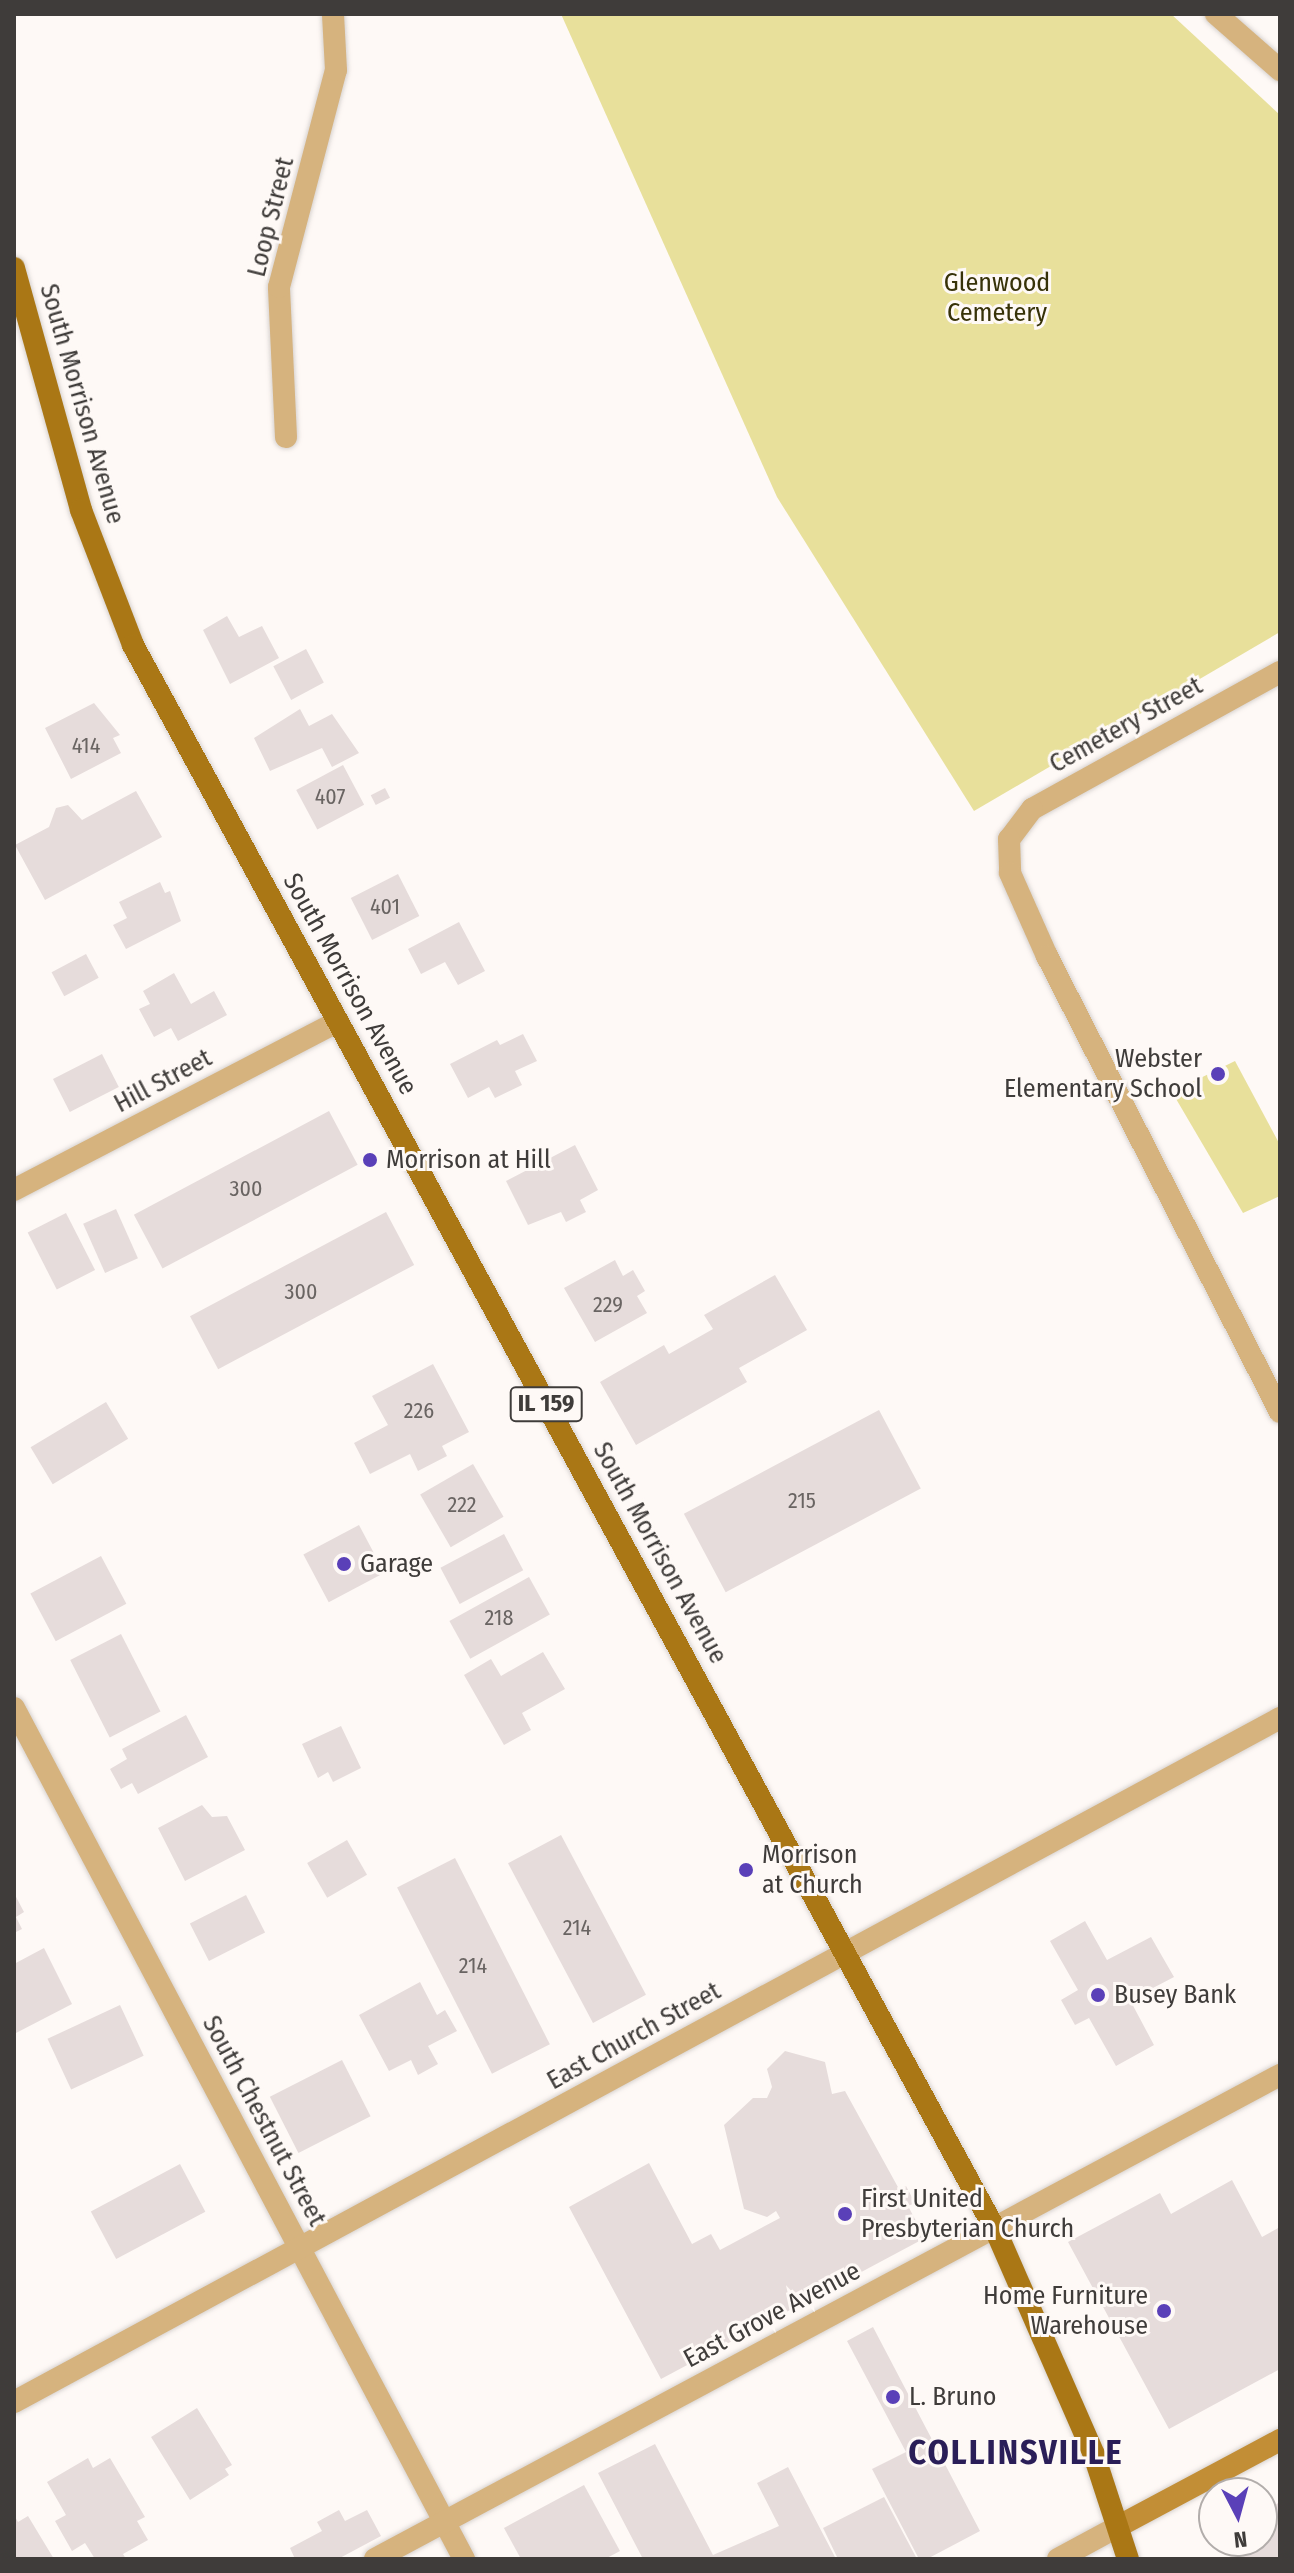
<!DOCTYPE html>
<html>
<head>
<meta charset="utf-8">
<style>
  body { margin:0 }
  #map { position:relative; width:1294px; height:2573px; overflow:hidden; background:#fef9f6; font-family:"Fira Sans Condensed",sans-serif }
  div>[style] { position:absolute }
  .green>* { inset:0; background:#e8e09b }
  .building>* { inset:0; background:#e6dcdb; transform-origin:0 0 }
  .roads { filter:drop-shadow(0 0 2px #d8d3d0) drop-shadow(0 0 2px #d8d3d0) }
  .minor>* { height:22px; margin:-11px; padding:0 11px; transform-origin:11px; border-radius:11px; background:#d6b37e }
  .tertiary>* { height:22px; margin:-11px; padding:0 11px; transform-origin:11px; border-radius:11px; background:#d6b37e }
  .secondary>* { height:22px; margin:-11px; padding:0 11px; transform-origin:11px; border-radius:11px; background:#c28e36 }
  .primary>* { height:22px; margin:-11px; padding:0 11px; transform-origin:11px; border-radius:11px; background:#aa7715 }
  .dots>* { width:22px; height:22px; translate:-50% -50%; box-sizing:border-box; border:4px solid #fef9f6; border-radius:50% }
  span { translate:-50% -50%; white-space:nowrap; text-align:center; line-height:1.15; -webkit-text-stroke:6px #fef9f6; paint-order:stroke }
  .number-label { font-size:22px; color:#696462 }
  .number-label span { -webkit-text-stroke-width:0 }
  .shield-label span { padding:2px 6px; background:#fef9f6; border:2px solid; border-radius:6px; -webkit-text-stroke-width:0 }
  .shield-label { font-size:24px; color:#3f3c3a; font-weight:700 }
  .street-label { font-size:26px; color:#3f3c3a }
  .park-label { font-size:26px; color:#373208 }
  .poi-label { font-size:26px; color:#3f3c3a }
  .right { translate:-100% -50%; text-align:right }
  .left { translate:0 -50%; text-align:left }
  .district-label { font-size:34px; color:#2a1e58; font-weight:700; letter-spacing:2px }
  .frame { position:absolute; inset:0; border:16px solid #3f3c3a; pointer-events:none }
  .north { position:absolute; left:1198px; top:2477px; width:80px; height:80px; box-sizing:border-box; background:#fef9f6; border:2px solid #b2adab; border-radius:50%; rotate:174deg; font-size:22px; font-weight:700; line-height:32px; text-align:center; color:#3f3c3a }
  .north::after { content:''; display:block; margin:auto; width:28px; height:36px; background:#5a40b8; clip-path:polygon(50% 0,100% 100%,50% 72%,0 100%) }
</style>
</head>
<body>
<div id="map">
  <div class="green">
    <i style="clip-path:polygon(561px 14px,1171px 14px,1280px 115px,1280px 632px,974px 811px,777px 497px)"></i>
    <i style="clip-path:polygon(1235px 1061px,1280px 1145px,1280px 1196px,1243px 1213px,1172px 1092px)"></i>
  </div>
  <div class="building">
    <i style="clip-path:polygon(227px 616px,239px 637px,262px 626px,279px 658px,230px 684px,203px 630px)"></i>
    <i style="left:306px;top:649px;width:38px;height:37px;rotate:62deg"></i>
    <i style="clip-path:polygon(94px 703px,120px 735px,113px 738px,121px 753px,71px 779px,45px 728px)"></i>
    <i style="clip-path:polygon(300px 709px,309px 726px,332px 714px,359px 753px,332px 767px,322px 748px,270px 771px,254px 738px)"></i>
    <i style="left:343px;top:765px;width:45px;height:53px;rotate:62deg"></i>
    <i style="left:385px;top:788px;width:11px;height:16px;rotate:63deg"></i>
    <i style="clip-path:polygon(136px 791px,162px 837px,45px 900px,15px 845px,49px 827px,56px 808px,68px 805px,82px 820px)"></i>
    <i style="left:398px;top:874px;width:47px;height:53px;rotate:63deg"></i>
    <i style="clip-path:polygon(160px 882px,165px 893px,170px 891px,181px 921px,126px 949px,113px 925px,127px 918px,119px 902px)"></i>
    <i style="clip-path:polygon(459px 922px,485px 971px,458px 985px,445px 962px,421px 974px,408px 949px)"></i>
    <i style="left:86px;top:954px;width:27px;height:39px;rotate:62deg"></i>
    <i style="clip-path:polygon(174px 973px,191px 1004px,214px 991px,227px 1015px,178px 1041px,171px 1028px,154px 1037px,139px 1009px,150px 1004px,143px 991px)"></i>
    <i style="clip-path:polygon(523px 1034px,537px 1061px,515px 1071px,522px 1085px,495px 1098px,489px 1087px,468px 1098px,450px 1064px,497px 1040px,500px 1045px)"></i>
    <i style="left:102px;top:1054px;width:37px;height:55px;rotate:63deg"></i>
    <i style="left:329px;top:1111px;width:61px;height:221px;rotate:62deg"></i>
    <i style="clip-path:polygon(575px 1145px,598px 1190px,580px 1200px,586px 1212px,566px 1222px,561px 1212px,528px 1225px,506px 1181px)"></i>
    <i style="left:116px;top:1209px;width:54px;height:36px;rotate:66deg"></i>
    <i style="left:386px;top:1212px;width:60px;height:222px;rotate:62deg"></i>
    <i style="left:66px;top:1213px;width:64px;height:43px;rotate:63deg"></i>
    <i style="clip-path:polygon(615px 1260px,623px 1276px,633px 1270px,645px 1291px,637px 1296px,647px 1313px,595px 1342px,564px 1288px)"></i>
    <i style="clip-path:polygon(775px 1275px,807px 1330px,739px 1368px,747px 1382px,636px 1445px,600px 1382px,664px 1345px,669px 1354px,713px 1329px,704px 1315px)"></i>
    <i style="clip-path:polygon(433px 1364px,469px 1432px,442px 1446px,447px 1456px,418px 1471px,410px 1454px,370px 1474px,354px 1443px,388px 1425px,372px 1396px)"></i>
    <i style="left:106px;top:1402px;width:43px;height:88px;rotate:59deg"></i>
    <i style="left:879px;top:1410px;width:89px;height:221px;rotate:62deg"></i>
    <i style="left:473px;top:1464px;width:61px;height:61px;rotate:60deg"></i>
    <i style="left:359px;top:1525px;width:54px;height:63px;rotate:62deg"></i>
    <i style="left:504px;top:1534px;width:41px;height:72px;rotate:62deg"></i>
    <i style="left:101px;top:1556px;width:54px;height:80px;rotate:62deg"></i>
    <i style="left:529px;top:1577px;width:43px;height:91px;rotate:61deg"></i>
    <i style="left:121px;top:1634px;width:87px;height:57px;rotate:63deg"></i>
    <i style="clip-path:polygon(543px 1652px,565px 1689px,522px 1713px,531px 1730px,504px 1745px,464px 1675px,491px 1659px,501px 1676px)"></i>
    <i style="clip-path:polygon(186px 1715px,208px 1757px,138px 1794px,132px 1783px,121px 1789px,110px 1769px,127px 1759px,122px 1749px)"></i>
    <i style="clip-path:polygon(341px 1726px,361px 1768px,333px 1782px,328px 1772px,318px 1778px,302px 1744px)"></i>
    <i style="clip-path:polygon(202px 1805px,212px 1817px,227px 1816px,245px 1850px,185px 1881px,158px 1828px)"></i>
    <i style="left:561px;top:1835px;width:181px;height:60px;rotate:62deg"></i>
    <i style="left:347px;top:1840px;width:40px;height:46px;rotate:60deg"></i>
    <i style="left:455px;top:1858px;width:209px;height:65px;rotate:63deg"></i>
    <i style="clip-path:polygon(14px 1893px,24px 1912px,16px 1917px,22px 1929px,14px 1933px)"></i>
    <i style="left:246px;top:1895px;width:42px;height:63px;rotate:63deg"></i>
    <i style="clip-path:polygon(1085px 1921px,1107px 1960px,1151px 1937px,1174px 1977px,1130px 2000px,1154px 2045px,1116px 2066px,1089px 2018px,1075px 2025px,1061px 2000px,1078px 1990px,1050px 1941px)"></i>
    <i style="clip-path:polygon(44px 1948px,72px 2004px,16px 2033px,14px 1964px)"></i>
    <i style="clip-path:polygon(420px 1982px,437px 2015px,445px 2010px,457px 2031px,428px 2046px,438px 2064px,418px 2075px,411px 2060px,389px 2071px,359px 2015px)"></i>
    <i style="left:120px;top:2005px;width:56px;height:80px;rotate:65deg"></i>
    <i style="clip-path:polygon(785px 2051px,825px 2062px,832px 2094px,845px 2091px,899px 2189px,906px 2186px,915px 2203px,908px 2206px,925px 2238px,661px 2379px,569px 2207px,649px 2163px,692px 2244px,711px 2234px,720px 2250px,780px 2218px,776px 2211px,767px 2217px,744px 2209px,724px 2125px,753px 2098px,767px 2098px,772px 2087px,767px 2069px)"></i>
    <i style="left:342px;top:2060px;width:63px;height:81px;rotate:63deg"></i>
    <i style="left:180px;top:2164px;width:54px;height:101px;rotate:62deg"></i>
    <i style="clip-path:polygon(1232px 2180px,1262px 2237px,1280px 2227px,1280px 2369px,1169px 2429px,1068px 2242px,1160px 2193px,1171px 2214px)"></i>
    <i style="clip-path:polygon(873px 2327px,980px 2531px,927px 2559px,919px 2559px,872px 2469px,906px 2452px,847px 2341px)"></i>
    <i style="clip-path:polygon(197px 2408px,232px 2465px,225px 2469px,229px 2475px,190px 2500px,151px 2437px)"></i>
    <i style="clip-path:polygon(655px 2444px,713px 2555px,779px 2526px,757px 2483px,788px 2467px,836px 2559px,643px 2559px,598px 2473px)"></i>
    <i style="clip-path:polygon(88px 2458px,93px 2468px,110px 2458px,145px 2517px,137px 2521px,148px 2540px,123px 2554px,126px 2559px,95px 2559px,85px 2543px,72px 2551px,55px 2521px,66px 2515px,47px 2482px)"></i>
    <i style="clip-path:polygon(584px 2485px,620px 2551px,605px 2559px,521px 2559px,504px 2528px)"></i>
    <i style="clip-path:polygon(884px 2497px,917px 2559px,838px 2559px,823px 2528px)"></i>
    <i style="clip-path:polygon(1280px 2502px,1280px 2559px,1244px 2559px,1234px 2541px,1262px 2541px,1262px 2512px)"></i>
    <i style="clip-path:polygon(339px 2510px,345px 2521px,367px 2510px,381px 2536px,338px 2559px,295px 2559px,290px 2548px,322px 2531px,317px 2522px)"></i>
    <i style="clip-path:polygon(14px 2515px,18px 2522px,28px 2516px,54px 2559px,14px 2559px)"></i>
  </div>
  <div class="roads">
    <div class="minor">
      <i style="left:1216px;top:14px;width:85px;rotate:41.2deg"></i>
      <i style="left:286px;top:437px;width:150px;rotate:-92.7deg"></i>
      <i style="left:279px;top:287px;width:224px;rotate:-75.3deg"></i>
      <i style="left:336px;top:70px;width:56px;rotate:-93.1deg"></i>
      <i style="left:1280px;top:672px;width:283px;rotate:151.1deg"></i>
      <i style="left:1032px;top:809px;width:38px;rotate:127deg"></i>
      <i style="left:1009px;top:839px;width:34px;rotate:88deg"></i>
      <i style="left:1010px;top:873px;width:91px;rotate:66deg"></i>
      <i style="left:1047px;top:956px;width:512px;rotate:62.93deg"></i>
      <i style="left:14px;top:1190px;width:365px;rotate:-27.5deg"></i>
      <i style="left:14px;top:1708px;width:963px;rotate:62.13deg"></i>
      <i style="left:14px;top:2402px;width:1439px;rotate:-28.38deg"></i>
      <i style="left:375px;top:2559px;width:1026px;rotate:-28.14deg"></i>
    </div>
    <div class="tertiary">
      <i style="left:1058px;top:2559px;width:69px;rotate:-28.4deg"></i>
    </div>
    <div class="secondary">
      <i style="left:1119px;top:2526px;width:183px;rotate:-28.1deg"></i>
    </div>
    <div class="primary">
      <i style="left:14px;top:268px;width:251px;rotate:74.5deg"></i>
      <i style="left:81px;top:510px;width:145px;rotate:68.9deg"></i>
      <i style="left:133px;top:645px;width:1803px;rotate:61.45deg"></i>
      <i style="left:995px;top:2229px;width:247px;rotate:66.3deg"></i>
      <i style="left:1094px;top:2455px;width:109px;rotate:71.9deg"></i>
    </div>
  </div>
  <div class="dots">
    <i style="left:1218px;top:1074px;background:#5a40b8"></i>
    <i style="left:370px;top:1160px;background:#5a40b8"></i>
    <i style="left:344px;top:1564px;background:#5a40b8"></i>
    <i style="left:746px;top:1870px;background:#5a40b8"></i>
    <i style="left:1098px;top:1995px;background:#5a40b8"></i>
    <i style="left:845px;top:2214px;background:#5a40b8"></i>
    <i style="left:1164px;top:2311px;background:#5a40b8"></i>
    <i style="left:893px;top:2397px;background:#5a40b8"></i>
  </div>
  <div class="number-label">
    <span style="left:86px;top:746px">414</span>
    <span style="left:330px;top:797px">407</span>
    <span style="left:385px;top:907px">401</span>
    <span style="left:246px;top:1189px">300</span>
    <span style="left:301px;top:1292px">300</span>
    <span style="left:608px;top:1305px">229</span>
    <span style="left:419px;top:1411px">226</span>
    <span style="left:802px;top:1501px">215</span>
    <span style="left:462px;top:1505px">222</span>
    <span style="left:499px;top:1618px">218</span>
    <span style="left:577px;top:1928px">214</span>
    <span style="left:473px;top:1966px">214</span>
  </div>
  <div class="shield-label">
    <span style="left:546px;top:1404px">IL 159</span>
  </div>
  <div class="street-label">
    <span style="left:271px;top:217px;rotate:-76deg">Loop Street</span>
    <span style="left:82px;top:404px;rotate:74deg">South Morrison Avenue</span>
    <span style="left:1126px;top:725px;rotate:-29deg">Cemetery Street</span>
    <span style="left:350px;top:984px;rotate:61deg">South Morrison Avenue</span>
    <span style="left:163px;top:1081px;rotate:-28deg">Hill Street</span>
    <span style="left:660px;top:1553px;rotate:61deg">South Morrison Avenue</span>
    <span style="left:634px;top:2036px;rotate:-29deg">East Church Street</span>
    <span style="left:264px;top:2121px;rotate:62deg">South Chestnut Street</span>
    <span style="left:772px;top:2315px;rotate:-28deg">East Grove Avenue</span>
  </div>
  <div class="park-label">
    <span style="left:997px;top:298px">Glenwood<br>Cemetery</span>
  </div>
  <div class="poi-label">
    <span class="right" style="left:1202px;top:1074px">Webster<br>Elementary School</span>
    <span class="left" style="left:386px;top:1160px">Morrison at Hill</span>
    <span class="left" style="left:360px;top:1564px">Garage</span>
    <span class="left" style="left:762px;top:1870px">Morrison<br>at Church</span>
    <span class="left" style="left:1114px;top:1995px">Busey Bank</span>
    <span class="left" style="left:861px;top:2214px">First United<br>Presbyterian Church</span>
    <span class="right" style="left:1148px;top:2311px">Home Furniture<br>Warehouse</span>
    <span class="left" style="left:909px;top:2397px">L. Bruno</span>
  </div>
  <div class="district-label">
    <span style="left:1016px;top:2453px">COLLINSVILLE</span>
  </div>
  <div class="frame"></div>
  <div class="north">N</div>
</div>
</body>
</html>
